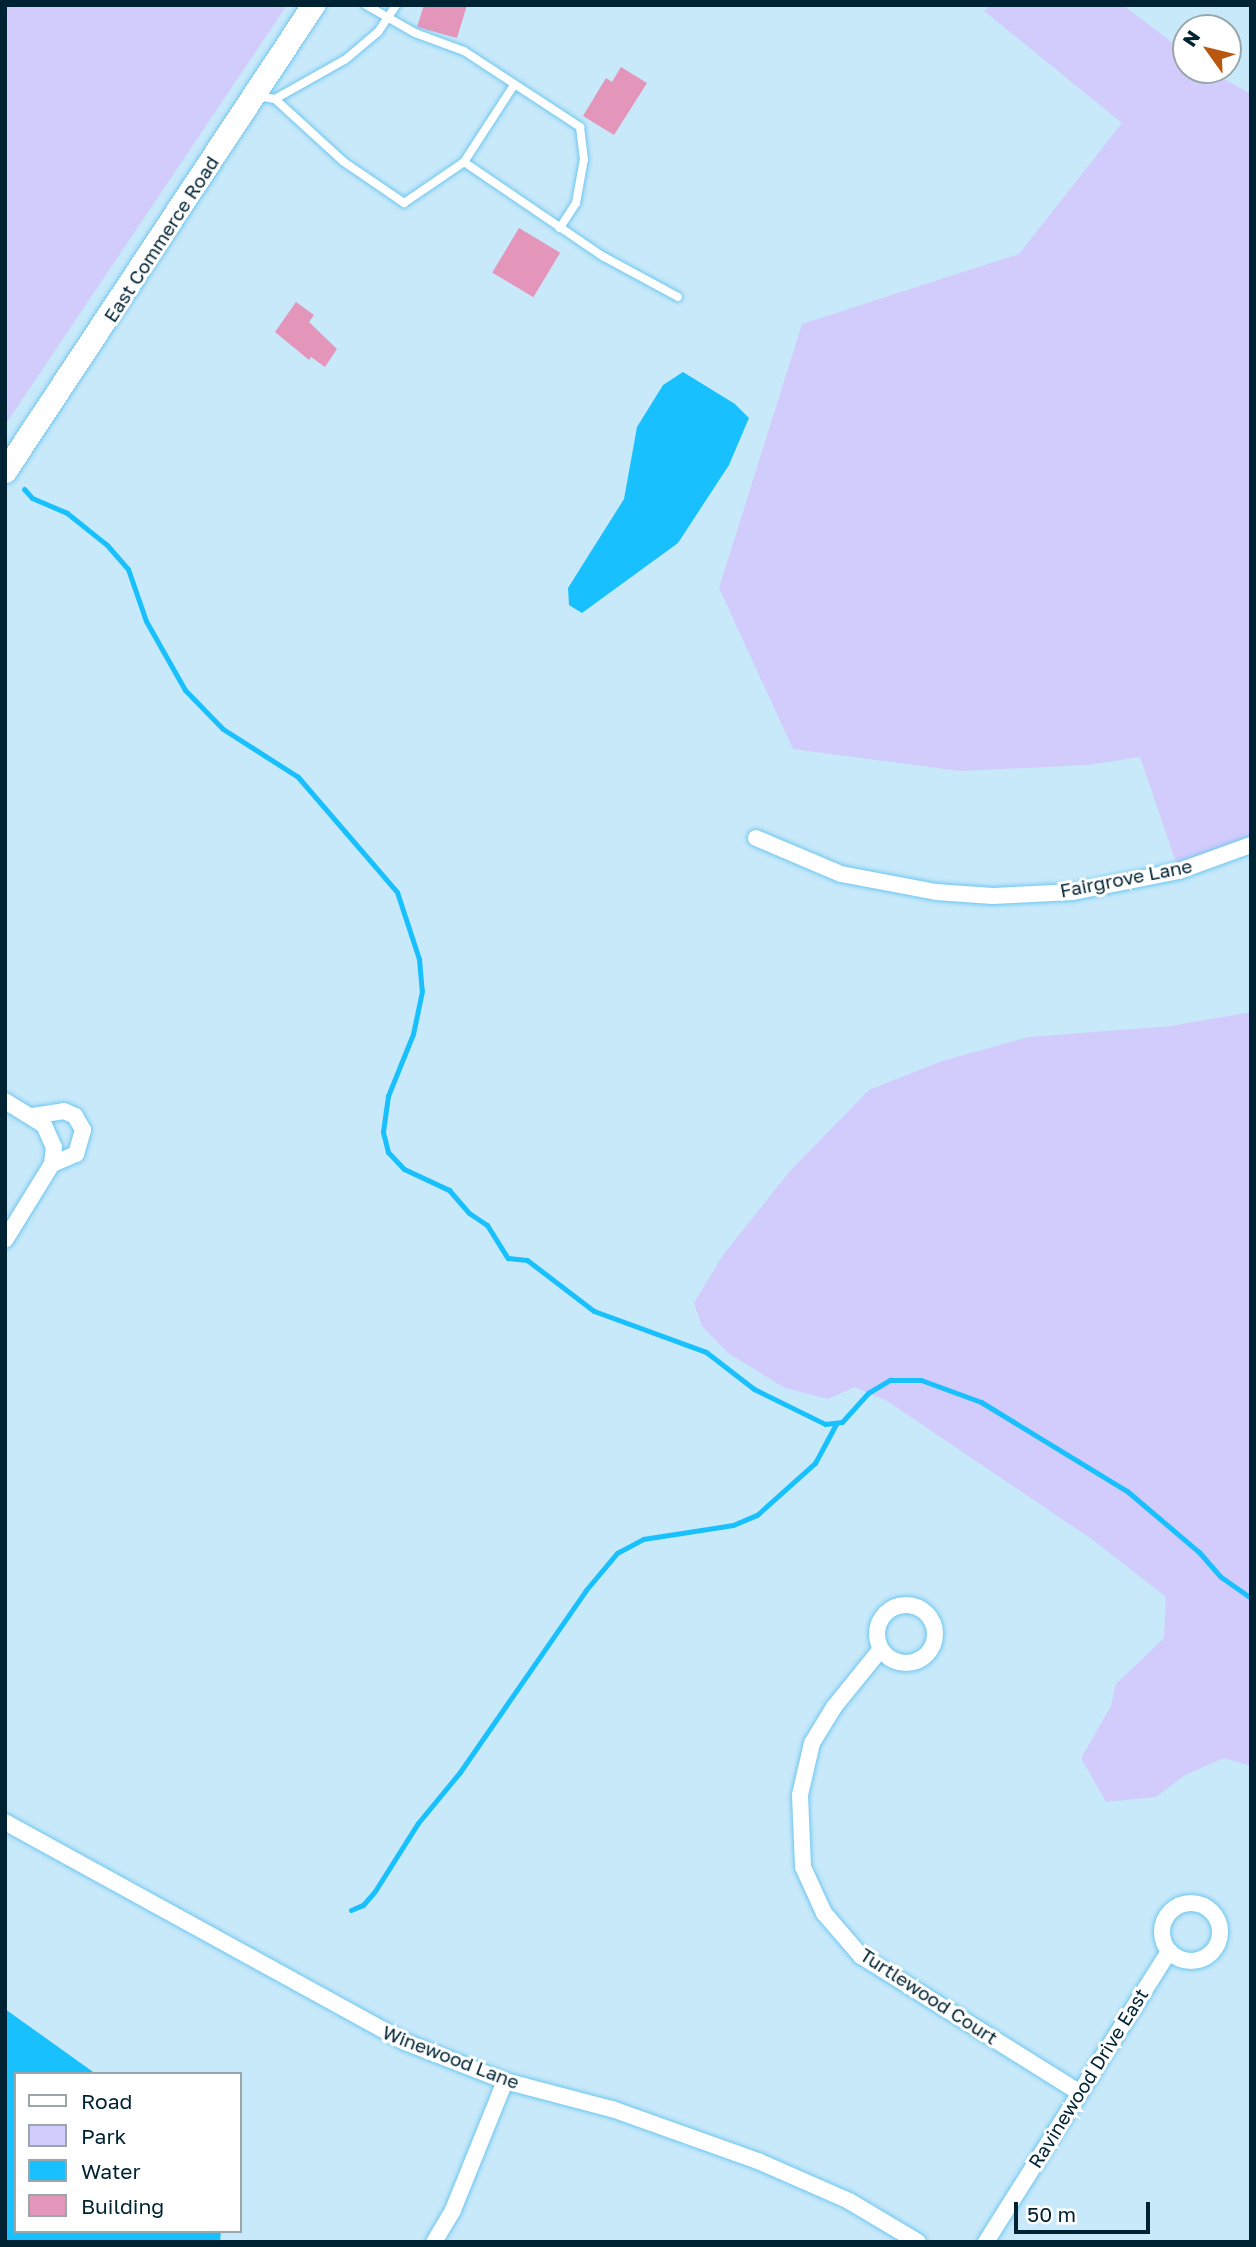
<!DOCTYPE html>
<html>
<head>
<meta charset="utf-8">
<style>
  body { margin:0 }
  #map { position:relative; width:1256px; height:2247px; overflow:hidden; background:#c8e9fa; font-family:"Golos Text",sans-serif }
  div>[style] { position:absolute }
  .green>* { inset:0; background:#d2ccfc }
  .water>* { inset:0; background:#18c0fd }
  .stream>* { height:5px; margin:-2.5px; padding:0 2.5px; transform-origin:2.5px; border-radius:2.5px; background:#18c0fd }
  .building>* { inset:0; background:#e396ba; transform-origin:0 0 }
  .roads { filter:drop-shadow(0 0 2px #6fc7f0) drop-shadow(0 0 2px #6fc7f0) }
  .lane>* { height:8px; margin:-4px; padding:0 4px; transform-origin:4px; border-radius:4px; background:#fff }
  .street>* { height:16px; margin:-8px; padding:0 8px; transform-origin:8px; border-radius:8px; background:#fff }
  .street>.ring { margin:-8px; padding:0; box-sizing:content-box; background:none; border:16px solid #fff; border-radius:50% }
  .secondary>* { height:23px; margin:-11.5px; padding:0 11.5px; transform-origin:11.5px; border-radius:11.5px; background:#fff }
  span { translate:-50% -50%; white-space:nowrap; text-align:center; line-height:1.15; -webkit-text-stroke:6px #fff; paint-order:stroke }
  .street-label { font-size:19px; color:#002333 }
  .frame { position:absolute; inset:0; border:7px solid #002333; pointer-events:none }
  .legend { position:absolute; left:14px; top:2072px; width:228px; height:161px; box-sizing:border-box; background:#fff; border:2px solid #99a7ad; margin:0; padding:9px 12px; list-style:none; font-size:21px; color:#002333 }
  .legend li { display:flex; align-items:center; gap:14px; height:35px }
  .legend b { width:35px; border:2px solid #99a7ad }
  .north { position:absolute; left:1172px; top:14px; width:70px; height:70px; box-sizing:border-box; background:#fff; border:2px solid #99a7ad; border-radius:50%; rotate:304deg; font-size:19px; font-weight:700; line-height:28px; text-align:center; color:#002333 }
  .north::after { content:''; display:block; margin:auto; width:24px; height:32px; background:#b7580e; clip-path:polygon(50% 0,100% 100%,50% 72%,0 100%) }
  .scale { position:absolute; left:1014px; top:2202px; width:136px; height:32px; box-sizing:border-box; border:4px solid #002333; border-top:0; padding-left:9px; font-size:21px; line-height:24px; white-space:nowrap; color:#002333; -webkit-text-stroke:5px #fff; paint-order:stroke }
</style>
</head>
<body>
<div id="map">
  <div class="green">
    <i style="clip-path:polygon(5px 5px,287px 5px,5px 425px)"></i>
    <i style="clip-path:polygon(990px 5px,1123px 5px,1186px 53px,1186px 70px,1208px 70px,1251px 94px,1251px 845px,1179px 871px,1140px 757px,1088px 765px,960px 771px,793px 749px,719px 588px,802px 324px,1019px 254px,1122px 123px,984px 11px)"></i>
    <i style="clip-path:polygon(1251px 1012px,1251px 1766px,1224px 1758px,1185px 1775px,1156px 1797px,1106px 1802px,1081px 1758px,1111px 1706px,1116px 1684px,1164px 1638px,1166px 1597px,1093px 1540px,887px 1401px,854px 1387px,828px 1399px,785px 1388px,728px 1353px,702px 1326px,694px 1303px,723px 1255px,789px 1172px,869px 1090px,942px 1061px,1029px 1037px,1171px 1026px)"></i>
  </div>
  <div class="water">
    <i style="clip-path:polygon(683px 372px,735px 404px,749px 418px,729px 465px,678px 543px,582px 613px,569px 605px,568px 588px,624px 499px,637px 427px,663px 385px)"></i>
    <i style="clip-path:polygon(5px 2009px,96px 2074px,16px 2074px,16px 2231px,221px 2231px,220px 2242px,5px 2242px)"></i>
  </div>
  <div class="stream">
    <i style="left:24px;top:489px;width:12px;rotate:48deg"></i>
    <i style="left:32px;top:498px;width:38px;rotate:23deg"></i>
    <i style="left:67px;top:513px;width:51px;rotate:38.7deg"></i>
    <i style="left:107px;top:545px;width:32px;rotate:49deg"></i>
    <i style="left:128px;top:569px;width:55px;rotate:70.9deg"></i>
    <i style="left:146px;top:621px;width:79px;rotate:60.5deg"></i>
    <i style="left:185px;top:690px;width:54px;rotate:45.7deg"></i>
    <i style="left:223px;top:729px;width:89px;rotate:32.6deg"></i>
    <i style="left:298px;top:777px;width:152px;rotate:49.3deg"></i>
    <i style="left:397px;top:892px;width:71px;rotate:71.8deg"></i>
    <i style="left:419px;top:959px;width:32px;rotate:85deg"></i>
    <i style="left:422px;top:991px;width:44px;rotate:101.8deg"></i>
    <i style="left:413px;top:1034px;width:67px;rotate:112deg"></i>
    <i style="left:388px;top:1096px;width:36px;rotate:98deg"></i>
    <i style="left:383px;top:1132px;width:21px;rotate:76deg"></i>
    <i style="left:388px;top:1152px;width:23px;rotate:47deg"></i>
    <i style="left:404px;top:1169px;width:50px;rotate:25deg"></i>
    <i style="left:449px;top:1190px;width:30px;rotate:49deg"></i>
    <i style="left:469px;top:1213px;width:22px;rotate:34deg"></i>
    <i style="left:487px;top:1225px;width:39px;rotate:58deg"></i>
    <i style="left:508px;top:1258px;width:19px;rotate:6deg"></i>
    <i style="left:527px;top:1260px;width:84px;rotate:37.3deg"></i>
    <i style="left:594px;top:1311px;width:119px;rotate:20.1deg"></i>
    <i style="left:706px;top:1352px;width:61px;rotate:37.6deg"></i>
    <i style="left:754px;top:1389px;width:79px;rotate:26.2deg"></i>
    <i style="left:825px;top:1424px;width:17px;rotate:-7deg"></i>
    <i style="left:842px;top:1422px;width:39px;rotate:-48deg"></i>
    <i style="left:868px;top:1393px;width:26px;rotate:-31deg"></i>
    <i style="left:890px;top:1380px;width:31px"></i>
    <i style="left:921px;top:1380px;width:64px;rotate:20.1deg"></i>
    <i style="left:981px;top:1402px;width:171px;rotate:31.4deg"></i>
    <i style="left:1127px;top:1491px;width:94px;rotate:40.3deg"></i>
    <i style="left:1199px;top:1552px;width:33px;rotate:49deg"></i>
    <i style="left:1221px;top:1577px;width:37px;rotate:35deg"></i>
    <i style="left:351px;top:1910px;width:13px;rotate:-23deg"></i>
    <i style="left:363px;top:1905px;width:18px;rotate:-49deg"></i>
    <i style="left:375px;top:1891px;width:80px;rotate:-57.7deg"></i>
    <i style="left:418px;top:1823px;width:66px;rotate:-50.5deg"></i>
    <i style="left:460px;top:1772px;width:221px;rotate:-55.3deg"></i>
    <i style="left:586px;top:1590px;width:48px;rotate:-50deg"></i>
    <i style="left:617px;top:1553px;width:30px;rotate:-28deg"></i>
    <i style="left:643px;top:1539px;width:91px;rotate:-8.8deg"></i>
    <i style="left:733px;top:1525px;width:26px;rotate:-23deg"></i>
    <i style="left:757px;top:1515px;width:78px;rotate:-41.9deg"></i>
    <i style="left:815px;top:1463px;width:44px;rotate:-61.7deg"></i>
  </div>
  <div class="building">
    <i style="clip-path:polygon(424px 5px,467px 5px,457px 38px,417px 27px)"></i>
    <i style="clip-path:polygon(621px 67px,647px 83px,614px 135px,583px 116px,606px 78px,612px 82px)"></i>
    <i style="left:519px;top:228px;width:48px;height:52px;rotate:31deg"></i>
    <i style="clip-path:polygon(296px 302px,314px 315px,309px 322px,337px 349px,325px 367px,311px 357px,309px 360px,275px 332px)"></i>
  </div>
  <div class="roads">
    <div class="lane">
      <i style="left:366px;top:5px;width:56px;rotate:29.7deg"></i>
      <i style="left:415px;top:33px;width:52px;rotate:20.2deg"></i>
      <i style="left:464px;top:51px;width:139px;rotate:33.2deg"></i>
      <i style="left:580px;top:127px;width:32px;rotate:83deg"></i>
      <i style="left:584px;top:159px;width:45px;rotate:100.3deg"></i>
      <i style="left:576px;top:203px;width:30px;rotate:123deg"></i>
      <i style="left:258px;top:96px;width:17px;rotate:10deg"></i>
      <i style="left:275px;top:99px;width:81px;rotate:-29.4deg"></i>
      <i style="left:346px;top:59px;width:42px;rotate:-40.2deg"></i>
      <i style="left:378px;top:32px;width:32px;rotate:-56deg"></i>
      <i style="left:275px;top:99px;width:93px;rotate:42.4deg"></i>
      <i style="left:344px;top:162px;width:73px;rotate:34.3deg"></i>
      <i style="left:404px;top:203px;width:73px;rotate:-34.3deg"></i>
      <i style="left:464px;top:162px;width:92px;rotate:-57deg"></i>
      <i style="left:464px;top:162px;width:169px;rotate:34.2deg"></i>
      <i style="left:604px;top:257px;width:84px;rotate:28.4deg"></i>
    </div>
    <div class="street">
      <i style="left:756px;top:838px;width:92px;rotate:23deg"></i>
      <i style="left:841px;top:874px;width:97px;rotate:10.7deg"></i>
      <i style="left:936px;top:892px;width:57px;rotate:4deg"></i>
      <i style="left:993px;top:896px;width:80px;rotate:-2.9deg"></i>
      <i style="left:1073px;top:892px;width:108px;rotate:-11.2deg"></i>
      <i style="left:1179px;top:871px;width:77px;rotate:-19.9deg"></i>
      <i style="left:5px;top:1101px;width:46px;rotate:31.6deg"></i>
      <i style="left:44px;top:1125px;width:24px;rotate:66deg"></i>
      <i style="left:54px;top:1147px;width:17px;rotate:97deg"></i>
      <i style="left:52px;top:1164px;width:89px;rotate:121.7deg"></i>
      <i style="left:33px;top:1116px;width:31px;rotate:-9deg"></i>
      <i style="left:64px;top:1111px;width:12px;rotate:24deg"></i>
      <i style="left:75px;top:1116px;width:16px;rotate:60deg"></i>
      <i style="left:83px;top:1130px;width:25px;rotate:106deg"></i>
      <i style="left:76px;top:1154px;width:26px;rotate:157deg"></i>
      <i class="ring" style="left:877px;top:1605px;width:42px;height:42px"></i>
      <i style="left:881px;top:1649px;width:75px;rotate:129deg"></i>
      <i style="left:834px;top:1707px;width:42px;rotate:121.4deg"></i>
      <i style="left:812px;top:1743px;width:53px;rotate:103deg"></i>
      <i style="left:800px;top:1795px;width:72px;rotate:87.6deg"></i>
      <i style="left:803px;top:1867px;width:51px;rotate:65.5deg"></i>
      <i style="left:824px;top:1913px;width:57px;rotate:49.3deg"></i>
      <i style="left:861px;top:1956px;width:255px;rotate:32deg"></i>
      <i style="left:5px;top:1822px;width:457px;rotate:28.8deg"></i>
      <i style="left:405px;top:2042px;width:107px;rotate:21.3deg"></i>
      <i style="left:505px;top:2081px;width:111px;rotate:14.7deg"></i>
      <i style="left:612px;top:2109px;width:155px;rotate:19.6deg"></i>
      <i style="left:758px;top:2161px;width:99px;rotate:23.7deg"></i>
      <i style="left:849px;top:2201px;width:80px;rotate:30.7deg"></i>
      <i class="ring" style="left:1162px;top:1903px;width:42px;height:42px"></i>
      <i style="left:434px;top:2242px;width:37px;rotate:-59deg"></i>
      <i style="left:453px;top:2210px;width:139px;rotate:-68deg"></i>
      <i style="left:986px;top:2242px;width:344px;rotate:-57.8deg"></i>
    </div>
    <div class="secondary">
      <i style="left:5px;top:471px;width:559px;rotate:-56.54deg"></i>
    </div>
  </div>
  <div class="street-label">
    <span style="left:161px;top:239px;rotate:-57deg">East Commerce Road</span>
    <span style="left:1126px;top:878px;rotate:-11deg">Fairgrove Lane</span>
    <span style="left:929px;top:1996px;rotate:33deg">Turtlewood Court</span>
    <span style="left:451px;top:2057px;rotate:21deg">Winewood Lane</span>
    <span style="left:1088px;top:2078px;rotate:-58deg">Ravinewood Drive East</span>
  </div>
  <div class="frame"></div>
  <ul class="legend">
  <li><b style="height:9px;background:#fff"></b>Road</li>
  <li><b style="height:19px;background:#d2ccfc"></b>Park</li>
  <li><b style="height:19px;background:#18c0fd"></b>Water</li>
  <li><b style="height:19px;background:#e396ba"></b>Building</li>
  </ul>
  <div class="north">N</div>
  <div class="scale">50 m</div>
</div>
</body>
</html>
